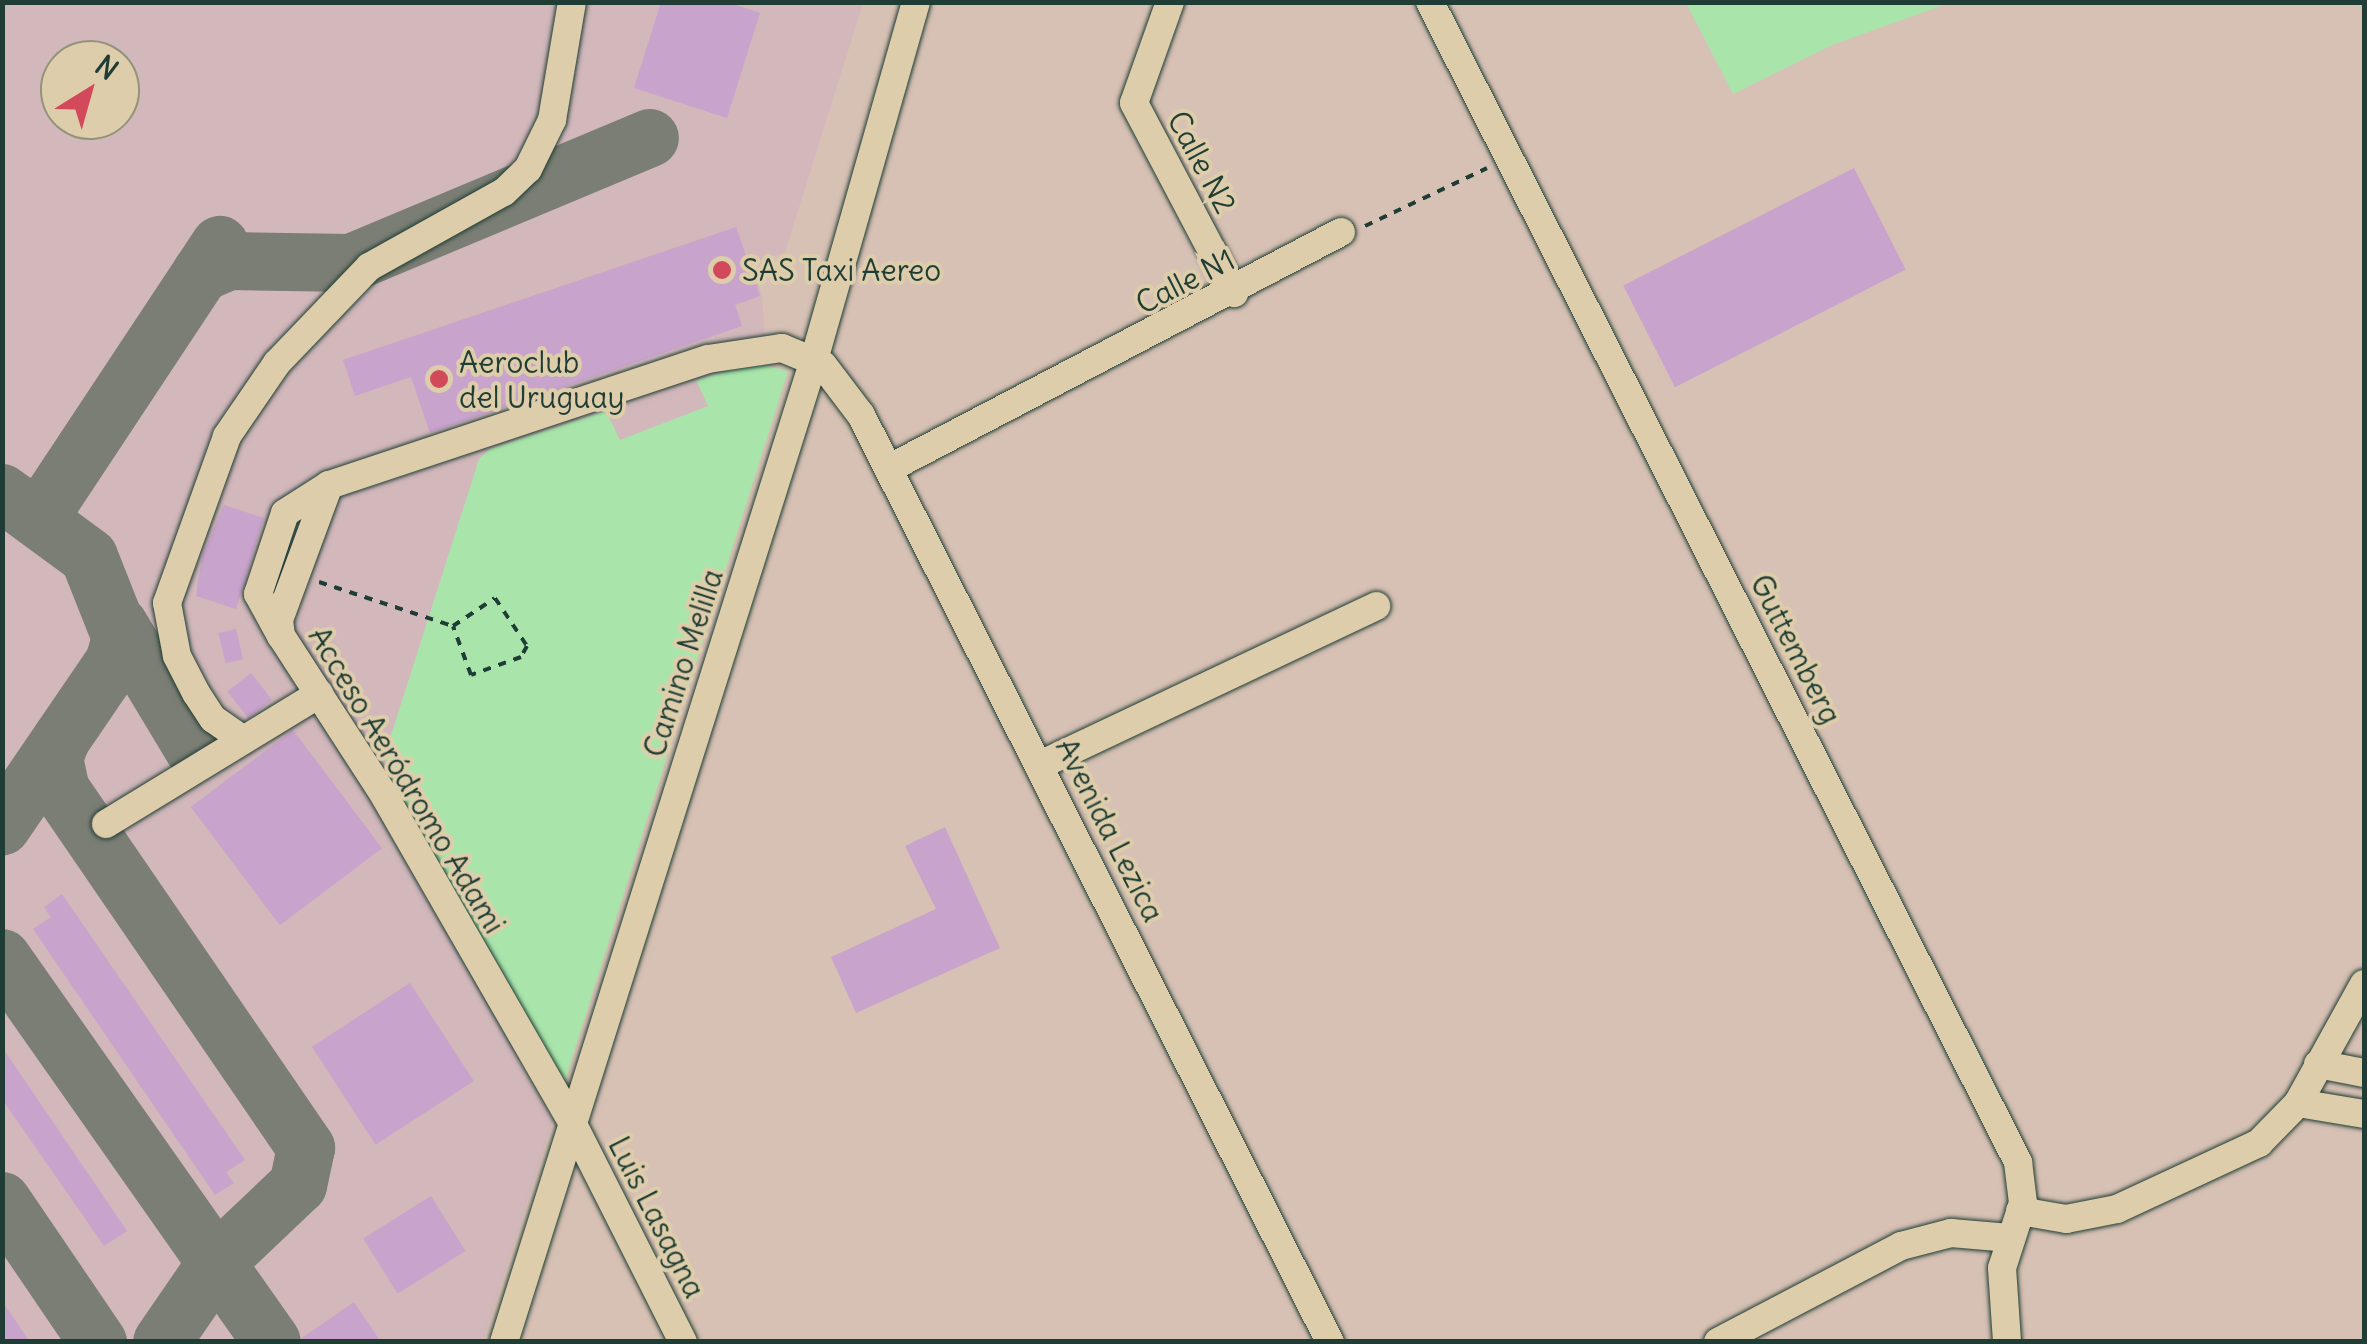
<!DOCTYPE html>
<html>
<head>
<meta charset="utf-8">
<style>
  body { margin:0 }
  #map { position:relative; width:2367px; height:1344px; overflow:hidden; background:#d7c0b4; font-family:Delius,sans-serif }
  div>[style] { position:absolute }
  .built>* { inset:0; background:#d2b7bb }
  .green>* { inset:0; background:#a9e5ab }
  .taxiway>* { height:58px; margin:-29px; padding:0 29px; transform-origin:29px; border-radius:29px; background:#7b7e74 }
  .building>* { inset:0; background:#c8a3cb; transform-origin:0 0 }
  .path>* { height:4px; margin-top:-2px; transform-origin:0; background:repeating-linear-gradient(90deg,#1f3d34 0 8px,transparent 0 16px) }
  .roads { filter:drop-shadow(0 0 2px #1f3d34) drop-shadow(0 0 2px #1f3d34) }
  .minor>* { height:28px; margin:-14px; padding:0 14px; transform-origin:14px; border-radius:14px; background:#decdaa }
  .dots>* { width:28px; height:28px; translate:-50% -50%; box-sizing:border-box; border:5px solid #decdaa; border-radius:50% }
  span { translate:-50% -50%; white-space:nowrap; text-align:center; line-height:1.15; -webkit-text-stroke:8px #decdaa; paint-order:stroke }
  .street-label { font-size:30px; color:#1f3d34 }
  .poi-label { font-size:30px; color:#1f3d34 }
  .left { translate:0 -50%; text-align:left }
  .frame { position:absolute; inset:0; border:5px solid #1f3d34; pointer-events:none }
  .north { position:absolute; left:40px; top:40px; width:100px; height:100px; box-sizing:border-box; background:#decdaa; border:2px solid #92937b; border-radius:50%; rotate:37deg; font-size:28px; font-weight:700; line-height:40px; text-align:center; color:#1f3d34 }
  .north::after { content:''; display:block; margin:auto; width:35px; height:45px; background:#d1495b; clip-path:polygon(50% 0,100% 100%,50% 72%,0 100%) }
</style>
</head>
<body>
<div id="map">
  <div class="built">
    <i style="clip-path:polygon(evenodd,3px 3px,863px 3px,785px 252px,750px 264px,762px 296px,767px 369px,547px 1034px,514px 1054px,553px 1120px,483px 1341px,3px 1341px,3px 3px,60px 60px,120px 60px,120px 120px,60px 120px,60px 60px)"></i>
  </div>
  <div class="green">
    <i style="clip-path:polygon(1686px 3px,1949px 3px,1832px 45px,1733px 94px)"></i>
    <i style="clip-path:polygon(756px 363px,788px 371px,565px 1081px,557px 1076px,388px 771px,385px 754px,479px 459px,490px 449px,606px 411px,620px 440px,708px 406px,696px 380px)"></i>
  </div>
  <div class="taxiway">
    <i style="left:201px;top:273px;width:30px;rotate:-23deg"></i>
    <i style="left:229px;top:261px;width:122px;rotate:0.9deg"></i>
    <i style="left:351px;top:263px;width:324px;rotate:-22.7deg"></i>
    <i style="left:2px;top:493px;width:108px;rotate:36.3deg"></i>
    <i style="left:89px;top:557px;width:87px;rotate:68.4deg"></i>
    <i style="left:121px;top:638px;width:25px;rotate:106deg"></i>
    <i style="left:114px;top:662px;width:199px;rotate:124.3deg"></i>
    <i style="left:20px;top:505px;width:17px;rotate:13deg"></i>
    <i style="left:37px;top:509px;width:17px;rotate:-33deg"></i>
    <i style="left:51px;top:500px;width:306px;rotate:-56.5deg"></i>
    <i style="left:119px;top:625px;width:144px;rotate:59deg"></i>
    <i style="left:61px;top:740px;width:19px;rotate:111deg"></i>
    <i style="left:54px;top:758px;width:33px;rotate:78deg"></i>
    <i style="left:61px;top:790px;width:434px;rotate:55.6deg"></i>
    <i style="left:306px;top:1148px;width:38px;rotate:102deg"></i>
    <i style="left:298px;top:1185px;width:112px;rotate:136.5deg"></i>
    <i style="left:217px;top:1262px;width:97px;rotate:124.5deg"></i>
    <i style="left:2px;top:958px;width:469px;rotate:54.9deg"></i>
    <i style="left:2px;top:1201px;width:171px;rotate:55.8deg"></i>
  </div>
  <div class="building">
    <i style="clip-path:polygon(661px 2px,727px 2px,760px 13px,727px 118px,634px 88px)"></i>
    <i style="left:1854px;top:168px;width:114px;height:259px;rotate:63deg"></i>
    <i style="clip-path:polygon(736px 227px,760px 296px,735px 305px,742px 326px,430px 433px,411px 377px,355px 396px,343px 360px)"></i>
    <i style="clip-path:polygon(224px 505px,264px 518px,236px 609px,196px 596px,202px 556px)"></i>
    <i style="left:236px;top:629px;width:31px;height:18px;rotate:77deg"></i>
    <i style="left:251px;top:673px;width:34px;height:30px;rotate:52deg"></i>
    <i style="left:293px;top:730px;width:148px;height:128px;rotate:53deg"></i>
    <i style="clip-path:polygon(945px 827px,1000px 948px,856px 1013px,831px 957px,936px 909px,905px 846px)"></i>
    <i style="clip-path:polygon(62px 894px,245px 1160px,226px 1172px,234px 1183px,215px 1195px,33px 929px,51px 917px,44px 907px)"></i>
    <i style="left:410px;top:983px;width:117px;height:117px;rotate:57deg"></i>
    <i style="clip-path:polygon(2px 1047px,127px 1231px,104px 1246px,2px 1099px)"></i>
    <i style="left:431px;top:1196px;width:65px;height:80px;rotate:58deg"></i>
    <i style="clip-path:polygon(2px 1301px,30px 1342px,2px 1342px)"></i>
    <i style="clip-path:polygon(354px 1302px,381px 1342px,296px 1342px)"></i>
  </div>
  <div class="path">
    <i style="left:1365px;top:226px;width:135px;rotate:-25.4deg"></i>
    <i style="left:319px;top:582px;width:141px;rotate:18.2deg"></i>
    <i style="left:495px;top:598px;width:58px;rotate:56.3deg"></i>
    <i style="left:527px;top:646px;width:13px;rotate:119deg"></i>
    <i style="left:521px;top:657px;width:53px;rotate:160.2deg"></i>
    <i style="left:471px;top:675px;width:52px;rotate:-110.2deg"></i>
    <i style="left:453px;top:626px;width:50px;rotate:-33.7deg"></i>
  </div>
  <div class="roads">
    <div class="minor">
      <i style="left:1170px;top:2px;width:107px;rotate:109.6deg"></i>
      <i style="left:1134px;top:103px;width:215px;rotate:62.2deg"></i>
      <i style="left:1430px;top:2px;width:1301px;rotate:63.12deg"></i>
      <i style="left:2018px;top:1162px;width:41px;rotate:83deg"></i>
      <i style="left:2023px;top:1203px;width:68px;rotate:107.9deg"></i>
      <i style="left:2002px;top:1268px;width:74px;rotate:86.1deg"></i>
      <i style="left:890px;top:468px;width:509px;rotate:-27.62deg"></i>
      <i style="left:281px;top:636px;width:48px;rotate:-118.7deg"></i>
      <i style="left:258px;top:594px;width:85px;rotate:-71.6deg"></i>
      <i style="left:285px;top:513px;width:52px;rotate:-32.5deg"></i>
      <i style="left:242px;top:739px;width:35px;rotate:-145deg"></i>
      <i style="left:213px;top:719px;width:31px;rotate:-123deg"></i>
      <i style="left:196px;top:693px;width:42px;rotate:-117.2deg"></i>
      <i style="left:177px;top:656px;width:54px;rotate:-100.7deg"></i>
      <i style="left:167px;top:603px;width:177px;rotate:-70.2deg"></i>
      <i style="left:227px;top:436px;width:88px;rotate:-55.6deg"></i>
      <i style="left:277px;top:363px;width:133px;rotate:-46.2deg"></i>
      <i style="left:369px;top:267px;width:154px;rotate:-29.1deg"></i>
      <i style="left:504px;top:192px;width:33px;rotate:-44deg"></i>
      <i style="left:528px;top:169px;width:55px;rotate:-63.9deg"></i>
      <i style="left:552px;top:120px;width:120px;rotate:-80.4deg"></i>
      <i style="left:1040px;top:765px;width:372px;rotate:-25.3deg"></i>
      <i style="left:106px;top:824px;width:250px;rotate:-31.4deg"></i>
      <i style="left:2318px;top:1064px;width:47px;rotate:11.1deg"></i>
      <i style="left:2298px;top:1103px;width:67px;rotate:9.5deg"></i>
      <i style="left:2020px;top:1211px;width:47px;rotate:9.9deg"></i>
      <i style="left:2066px;top:1219px;width:52px;rotate:-11.1deg"></i>
      <i style="left:2117px;top:1209px;width:157px;rotate:-24.9deg"></i>
      <i style="left:2259px;top:1143px;width:56px;rotate:-45.7deg"></i>
      <i style="left:2298px;top:1103px;width:136px;rotate:-61deg"></i>
      <i style="left:504px;top:1342px;width:1030px;rotate:-72.48deg"></i>
      <i style="left:814px;top:360px;width:372px;rotate:-74.1deg"></i>
      <i style="left:683px;top:1342px;width:246px;rotate:-116.8deg"></i>
      <i style="left:572px;top:1122px;width:374px;rotate:-119.9deg"></i>
      <i style="left:386px;top:798px;width:193px;rotate:-122.9deg"></i>
      <i style="left:281px;top:636px;width:16px;rotate:-97deg"></i>
      <i style="left:279px;top:620px;width:144px;rotate:-69.7deg"></i>
      <i style="left:329px;top:485px;width:399px;rotate:-18.4deg"></i>
      <i style="left:708px;top:359px;width:75px;rotate:-8.5deg"></i>
      <i style="left:782px;top:348px;width:44px;rotate:22.5deg"></i>
      <i style="left:823px;top:365px;width:63px;rotate:52.8deg"></i>
      <i style="left:861px;top:415px;width:1039px;rotate:63.16deg"></i>
      <i style="left:1718px;top:1342px;width:207px;rotate:-27.7deg"></i>
      <i style="left:1901px;top:1246px;width:52px;rotate:-14.6deg"></i>
      <i style="left:1951px;top:1233px;width:59px;rotate:4.8deg"></i>
    </div>
  </div>
  <div class="dots">
    <i style="left:722px;top:270px;background:#d1495b"></i>
    <i style="left:439px;top:379px;background:#d1495b"></i>
  </div>
  <div class="street-label">
    <span style="left:1202px;top:162px;rotate:62deg">Calle N2</span>
    <span style="left:1185px;top:281px;rotate:-27deg">Calle N1</span>
    <span style="left:1796px;top:649px;rotate:63deg">Guttemberg</span>
    <span style="left:683px;top:663px;rotate:-72deg">Camino Melilla</span>
    <span style="left:407px;top:780px;rotate:59deg">Acceso Aeródromo Adami</span>
    <span style="left:1110px;top:830px;rotate:63deg">Avenida Lezica</span>
    <span style="left:657px;top:1217px;rotate:63deg">Luis Lasagna</span>
  </div>
  <div class="poi-label">
    <span class="left" style="left:742px;top:270px">SAS Taxi Aereo</span>
    <span class="left" style="left:459px;top:379px">Aeroclub<br>del Uruguay</span>
  </div>
  <div class="frame"></div>
  <div class="north">N</div>
</div>
</body>
</html>
